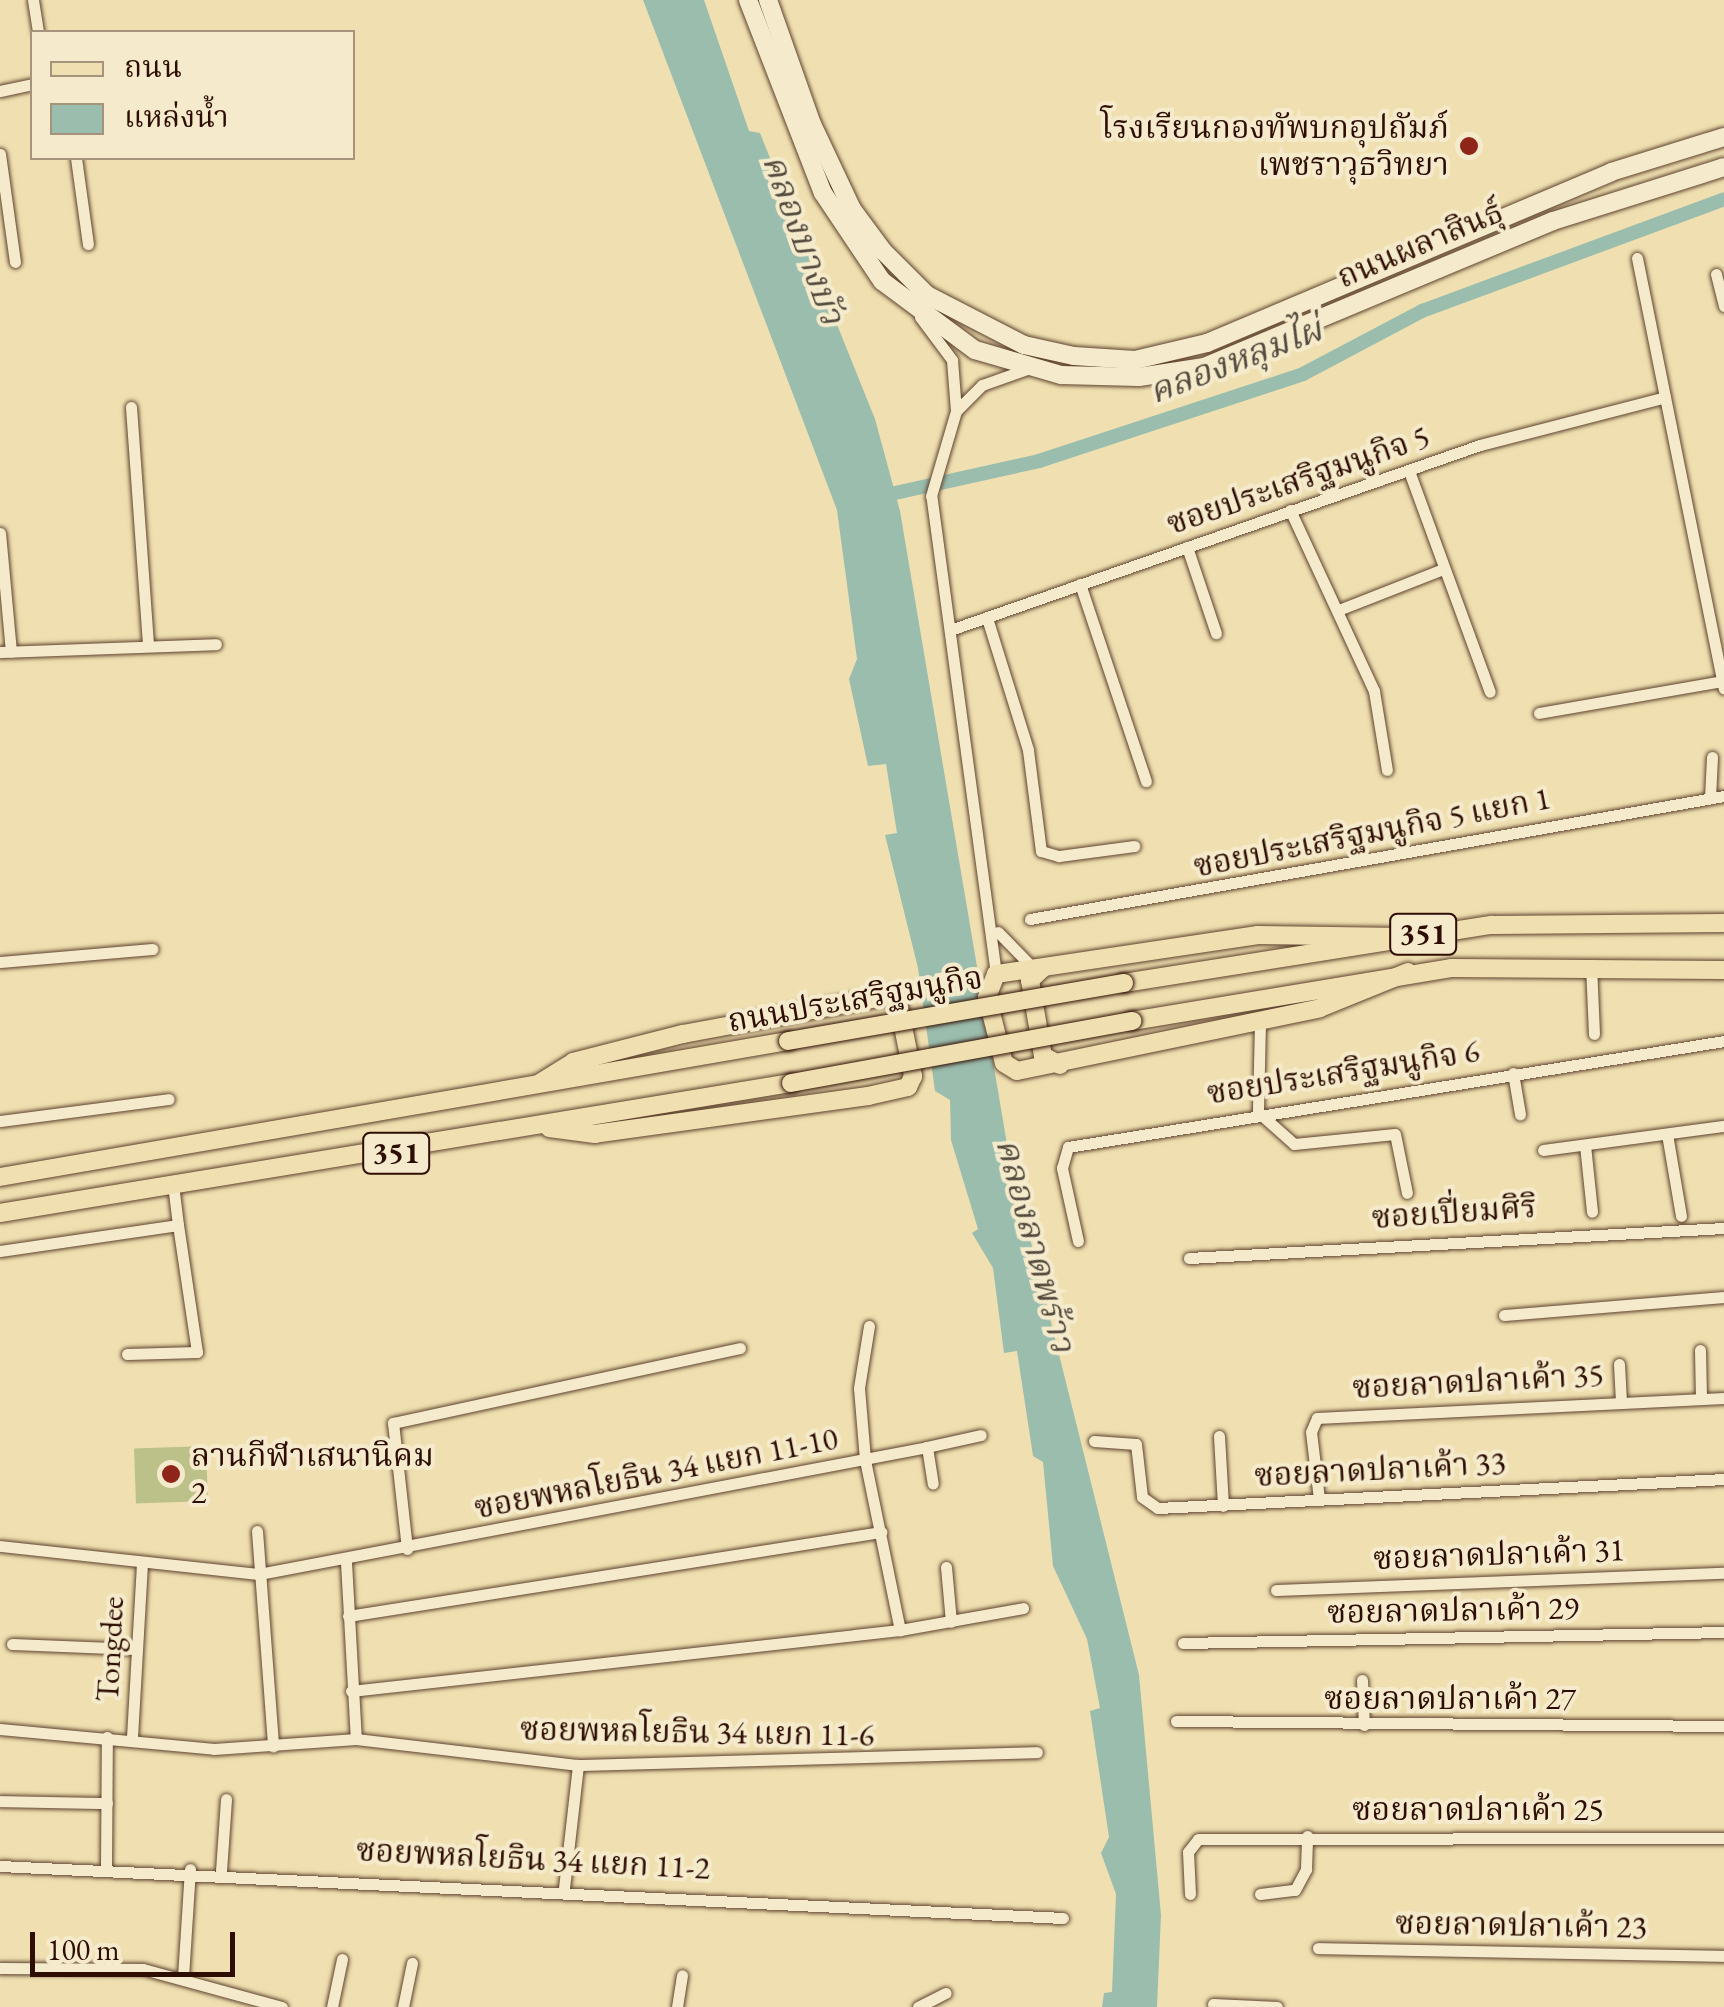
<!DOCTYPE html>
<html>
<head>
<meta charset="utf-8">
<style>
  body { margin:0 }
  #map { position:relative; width:1724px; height:2007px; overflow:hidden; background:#f0e0b1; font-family:"EB Garamond","Noto Serif Thai",serif }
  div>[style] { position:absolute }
  .green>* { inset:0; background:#bcc189; transform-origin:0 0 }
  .water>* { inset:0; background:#9abdad }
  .canal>* { height:14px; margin:-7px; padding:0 7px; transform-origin:7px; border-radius:7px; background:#9abdad }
  .roads { filter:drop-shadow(0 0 2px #5e422e) drop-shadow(0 0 2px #5e422e) }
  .street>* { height:11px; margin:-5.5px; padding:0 5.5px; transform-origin:5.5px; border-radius:5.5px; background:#f5ebcc }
  .secondary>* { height:18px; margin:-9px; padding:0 9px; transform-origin:9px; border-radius:9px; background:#f5ebcc }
  .primary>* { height:18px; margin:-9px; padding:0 9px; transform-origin:9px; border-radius:9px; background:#f0e0b1 }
  .bridges { filter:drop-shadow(0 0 2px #2e0e02) drop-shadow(0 0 2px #2e0e02) }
  .primary-bridge>* { height:18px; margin:-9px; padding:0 9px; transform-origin:9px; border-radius:9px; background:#f0e0b1 }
  .dots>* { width:28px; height:28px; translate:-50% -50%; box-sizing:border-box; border:5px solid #f5ebcc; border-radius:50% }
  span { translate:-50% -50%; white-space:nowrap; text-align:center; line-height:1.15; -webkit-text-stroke:8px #f5ebcc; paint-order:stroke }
  .shield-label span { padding:2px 8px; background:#f5ebcc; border:2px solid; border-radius:8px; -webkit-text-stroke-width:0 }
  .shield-label { font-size:30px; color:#2e0e02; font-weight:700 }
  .poi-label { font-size:32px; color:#2e0e02 }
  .right { translate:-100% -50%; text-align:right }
  .left { translate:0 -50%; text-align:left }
  .street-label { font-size:32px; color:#2e0e02 }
  .water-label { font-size:35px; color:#544b3e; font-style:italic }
  .legend { position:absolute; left:30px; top:30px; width:325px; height:130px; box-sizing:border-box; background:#f5ebcc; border:2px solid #a5937b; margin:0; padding:12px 18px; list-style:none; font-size:30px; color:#2e0e02 }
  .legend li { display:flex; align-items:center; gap:20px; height:50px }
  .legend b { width:50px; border:2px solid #a5937b }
  .scale { position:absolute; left:30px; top:1932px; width:205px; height:45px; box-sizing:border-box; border:5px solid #2e0e02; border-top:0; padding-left:12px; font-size:30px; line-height:35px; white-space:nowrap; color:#2e0e02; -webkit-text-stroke:8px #f5ebcc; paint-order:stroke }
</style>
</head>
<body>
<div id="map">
  <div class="green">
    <i style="left:206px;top:1446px;width:55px;height:72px;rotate:88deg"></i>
  </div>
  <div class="water">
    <i style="clip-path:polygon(643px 0,704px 0,749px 131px,760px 133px,875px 419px,900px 511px,1008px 1150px,1139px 1675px,1161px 1915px,1157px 2007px,1102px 2007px,1104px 1993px,1112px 1992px,1116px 1894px,1101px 1853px,1109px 1837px,1090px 1711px,1100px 1708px,1087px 1639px,1053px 1566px,1043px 1462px,1033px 1456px,1017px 1351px,1004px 1353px,993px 1268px,972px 1233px,978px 1229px,951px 1140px,950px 1100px,935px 1091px,918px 968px,885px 835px,897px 833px,886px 764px,868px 766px,849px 679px,857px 659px,837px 510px)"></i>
  </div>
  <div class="canal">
    <i style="left:877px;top:497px;width:166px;rotate:-12.5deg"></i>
    <i style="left:1039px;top:461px;width:278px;rotate:-18.2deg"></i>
    <i style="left:1303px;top:374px;width:135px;rotate:-27.9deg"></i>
    <i style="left:1422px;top:311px;width:322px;rotate:-20.3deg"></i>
  </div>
  <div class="roads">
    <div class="street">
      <i style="left:33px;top:0;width:32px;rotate:81deg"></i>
      <i style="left:0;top:91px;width:33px;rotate:-12deg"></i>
      <i style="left:0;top:154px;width:109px;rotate:82.1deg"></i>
      <i style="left:76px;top:158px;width:87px;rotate:82.1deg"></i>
      <i style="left:1637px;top:258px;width:439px;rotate:78.6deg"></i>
      <i style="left:1716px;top:274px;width:33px;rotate:76deg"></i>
      <i style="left:920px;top:317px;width:54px;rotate:53.3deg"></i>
      <i style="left:952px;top:360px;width:51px;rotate:85.5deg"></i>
      <i style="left:131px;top:407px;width:237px;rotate:85.9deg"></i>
      <i style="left:1409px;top:471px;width:235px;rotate:69.9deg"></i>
      <i style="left:1290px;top:510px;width:200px;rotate:65.1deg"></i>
      <i style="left:1374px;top:691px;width:80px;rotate:80.7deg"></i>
      <i style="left:0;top:533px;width:119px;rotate:84.7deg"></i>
      <i style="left:1187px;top:547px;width:91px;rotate:71.4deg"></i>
      <i style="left:1080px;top:584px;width:208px;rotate:71.5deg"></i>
      <i style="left:1341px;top:609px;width:110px;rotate:-21.4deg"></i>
      <i style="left:987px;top:618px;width:138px;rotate:72.7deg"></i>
      <i style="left:1028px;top:750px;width:102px;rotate:82.7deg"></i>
      <i style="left:1041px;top:851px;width:19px;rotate:16deg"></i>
      <i style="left:1059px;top:856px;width:76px;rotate:-7.6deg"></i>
      <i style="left:953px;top:629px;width:558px;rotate:-19.25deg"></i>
      <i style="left:1480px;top:445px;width:191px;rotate:-14.5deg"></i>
      <i style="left:0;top:652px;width:216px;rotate:-2.1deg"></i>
      <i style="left:1539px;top:713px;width:186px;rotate:-9.9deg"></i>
      <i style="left:1710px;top:798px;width:41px;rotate:-87.2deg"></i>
      <i style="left:1030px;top:919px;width:705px;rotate:-10.05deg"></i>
      <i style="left:998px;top:932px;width:50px;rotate:45.8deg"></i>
      <i style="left:0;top:962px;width:153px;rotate:-4.9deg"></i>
      <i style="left:1591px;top:965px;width:69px;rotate:87.5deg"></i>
      <i style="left:996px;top:974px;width:482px;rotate:-97.7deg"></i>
      <i style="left:931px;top:496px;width:89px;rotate:-73.6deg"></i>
      <i style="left:956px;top:411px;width:37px;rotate:-45deg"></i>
      <i style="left:982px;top:385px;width:51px;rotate:-19.5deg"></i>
      <i style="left:1260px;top:1022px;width:90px;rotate:91.3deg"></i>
      <i style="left:1258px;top:1112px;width:48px;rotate:41.6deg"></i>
      <i style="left:1294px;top:1144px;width:101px;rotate:-5.7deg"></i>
      <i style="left:1395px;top:1134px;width:60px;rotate:78.5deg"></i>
      <i style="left:1513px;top:1073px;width:42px;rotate:80.3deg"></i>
      <i style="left:0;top:1121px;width:170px;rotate:-7.4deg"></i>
      <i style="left:1667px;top:1134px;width:83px;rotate:80.3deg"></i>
      <i style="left:1585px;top:1145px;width:67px;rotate:84deg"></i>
      <i style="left:1543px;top:1150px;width:183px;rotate:-7.6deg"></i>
      <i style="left:1078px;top:1241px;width:75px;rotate:-102.4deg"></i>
      <i style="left:1062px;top:1168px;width:22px;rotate:-74deg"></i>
      <i style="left:1068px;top:1147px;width:665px;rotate:-9.18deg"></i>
      <i style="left:0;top:1251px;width:180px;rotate:-8.3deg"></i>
      <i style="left:178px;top:1225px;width:38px;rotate:-97deg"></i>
      <i style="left:1189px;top:1258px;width:536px;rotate:-3.21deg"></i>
      <i style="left:1504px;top:1315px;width:221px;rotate:-4.7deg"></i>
      <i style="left:869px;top:1326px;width:63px;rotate:99.2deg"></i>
      <i style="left:859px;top:1388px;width:72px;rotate:85.2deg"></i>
      <i style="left:865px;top:1460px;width:174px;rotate:78.4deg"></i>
      <i style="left:900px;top:1630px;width:125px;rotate:-10.1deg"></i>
      <i style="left:1700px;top:1350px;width:49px;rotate:88.8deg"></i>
      <i style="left:127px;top:1354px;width:70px;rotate:-1.6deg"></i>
      <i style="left:197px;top:1352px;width:128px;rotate:-98.5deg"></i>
      <i style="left:1619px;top:1364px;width:38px;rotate:87deg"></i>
      <i style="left:1219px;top:1436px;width:70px;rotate:86.7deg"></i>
      <i style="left:1094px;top:1441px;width:42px;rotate:4.1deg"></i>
      <i style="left:1136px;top:1444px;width:53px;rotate:83.5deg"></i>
      <i style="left:1142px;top:1497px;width:19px;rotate:35deg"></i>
      <i style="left:1158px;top:1508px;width:567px;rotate:-2.93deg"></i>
      <i style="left:927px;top:1447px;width:55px;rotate:-12.5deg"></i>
      <i style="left:1319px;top:1499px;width:67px;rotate:-96.8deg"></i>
      <i style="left:1311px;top:1432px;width:15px;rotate:-67deg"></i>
      <i style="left:1317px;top:1418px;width:407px;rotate:-2.8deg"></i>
      <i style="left:257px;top:1531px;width:216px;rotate:85.7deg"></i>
      <i style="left:0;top:1546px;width:261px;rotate:6.2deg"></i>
      <i style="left:259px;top:1574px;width:680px;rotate:-10.76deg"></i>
      <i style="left:927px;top:1447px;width:37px;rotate:81deg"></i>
      <i style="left:407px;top:1549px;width:127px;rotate:-96.3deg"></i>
      <i style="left:393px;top:1423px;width:355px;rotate:-12.2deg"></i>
      <i style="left:346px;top:1562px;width:177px;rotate:86.8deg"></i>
      <i style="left:946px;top:1567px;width:55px;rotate:84.8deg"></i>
      <i style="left:1276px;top:1590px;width:448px;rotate:-2.2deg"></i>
      <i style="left:348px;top:1616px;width:540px;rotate:-8.96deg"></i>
      <i style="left:1183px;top:1643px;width:541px;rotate:-1.16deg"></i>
      <i style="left:12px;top:1644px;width:125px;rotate:2.3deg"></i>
      <i style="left:1362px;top:1680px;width:45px;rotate:87.5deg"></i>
      <i style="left:351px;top:1691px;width:552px;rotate:-6.34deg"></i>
      <i style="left:1176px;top:1721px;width:548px;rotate:0.52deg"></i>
      <i style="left:0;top:1729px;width:215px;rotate:5.3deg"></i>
      <i style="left:214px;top:1749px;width:142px;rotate:-4deg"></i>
      <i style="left:356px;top:1739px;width:224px;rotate:6.7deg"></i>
      <i style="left:578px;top:1765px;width:459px;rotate:-1.6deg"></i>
      <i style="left:132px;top:1737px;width:173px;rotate:-86.7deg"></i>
      <i style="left:0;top:1801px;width:107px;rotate:1.1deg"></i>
      <i style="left:106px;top:1865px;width:128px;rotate:-89.6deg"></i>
      <i style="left:0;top:1866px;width:1064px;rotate:2.8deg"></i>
      <i style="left:221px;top:1871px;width:72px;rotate:-86deg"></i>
      <i style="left:564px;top:1888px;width:124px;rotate:-83.5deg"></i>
      <i style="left:1190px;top:1894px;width:42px;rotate:-92.7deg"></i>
      <i style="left:1188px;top:1852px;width:16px;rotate:-52deg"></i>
      <i style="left:1198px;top:1839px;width:526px;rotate:-0.11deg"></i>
      <i style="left:1260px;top:1894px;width:35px;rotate:-7deg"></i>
      <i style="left:1295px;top:1890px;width:24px;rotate:-62deg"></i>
      <i style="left:1306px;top:1869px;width:33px;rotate:-88deg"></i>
      <i style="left:1318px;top:1948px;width:406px;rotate:1.1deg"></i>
      <i style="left:0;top:1968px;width:143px;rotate:0.4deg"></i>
      <i style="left:143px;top:1969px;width:144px;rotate:15.3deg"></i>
      <i style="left:183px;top:1977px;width:108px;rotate:-86.3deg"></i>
      <i style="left:1213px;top:2004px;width:64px;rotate:2.7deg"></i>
      <i style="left:332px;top:2007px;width:49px;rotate:-78.2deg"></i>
      <i style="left:403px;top:2007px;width:45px;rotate:-78.4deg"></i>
      <i style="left:677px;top:2007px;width:32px;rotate:-81deg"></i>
      <i style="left:918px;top:2007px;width:31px;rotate:-27deg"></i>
    </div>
    <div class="secondary">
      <i style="left:748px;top:0;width:207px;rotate:68.8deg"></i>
      <i style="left:823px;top:193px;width:106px;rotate:56.2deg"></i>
      <i style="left:882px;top:281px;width:116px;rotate:36.6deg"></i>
      <i style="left:975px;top:350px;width:90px;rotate:16.2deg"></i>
      <i style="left:1061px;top:375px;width:78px;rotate:1.5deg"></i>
      <i style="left:1139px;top:377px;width:66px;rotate:-8.7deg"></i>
      <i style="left:1204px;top:367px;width:378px;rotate:-22.7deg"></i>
      <i style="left:1553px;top:221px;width:179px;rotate:-17.5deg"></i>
      <i style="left:768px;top:0;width:132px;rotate:70.5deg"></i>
      <i style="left:812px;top:124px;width:94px;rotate:64.8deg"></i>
      <i style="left:852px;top:209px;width:52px;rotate:53.6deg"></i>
      <i style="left:883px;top:251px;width:62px;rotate:45deg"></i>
      <i style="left:927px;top:295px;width:109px;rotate:27.3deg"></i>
      <i style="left:1024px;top:345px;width:51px;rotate:12.4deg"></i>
      <i style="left:1074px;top:356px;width:61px;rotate:3.8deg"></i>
      <i style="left:1135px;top:360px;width:74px;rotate:-13.3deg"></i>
      <i style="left:1207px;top:343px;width:439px;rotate:-22.9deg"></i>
      <i style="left:1611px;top:172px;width:118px;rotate:-17.2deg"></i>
    </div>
    <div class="primary">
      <i style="left:1403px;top:937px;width:145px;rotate:-179.2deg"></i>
      <i style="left:1258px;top:935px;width:265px;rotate:171.5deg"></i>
      <i style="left:996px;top:974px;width:25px;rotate:111deg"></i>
      <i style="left:987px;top:997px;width:68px;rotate:75.6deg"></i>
      <i style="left:1004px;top:1063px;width:15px;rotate:32deg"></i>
      <i style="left:1017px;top:1071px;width:309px;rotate:-11.7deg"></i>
      <i style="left:1320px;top:1008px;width:95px;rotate:-22.2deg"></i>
      <i style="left:1043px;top:968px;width:18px;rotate:137deg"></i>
      <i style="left:1030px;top:980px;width:77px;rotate:80.3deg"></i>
      <i style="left:1043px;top:1056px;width:19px;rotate:28deg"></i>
      <i style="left:1124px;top:983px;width:373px;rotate:-9deg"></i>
      <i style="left:1492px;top:925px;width:232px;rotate:-0.5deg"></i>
      <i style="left:1132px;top:1021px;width:323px;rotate:-9.4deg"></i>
      <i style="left:1451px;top:968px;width:273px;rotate:0.4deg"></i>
      <i style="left:540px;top:1083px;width:39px;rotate:-32deg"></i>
      <i style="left:573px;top:1062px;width:114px;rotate:-14.3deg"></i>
      <i style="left:683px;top:1034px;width:209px;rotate:-10.5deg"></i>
      <i style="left:889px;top:996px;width:11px;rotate:34deg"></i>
      <i style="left:898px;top:1002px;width:76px;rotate:78.5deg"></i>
      <i style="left:913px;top:1076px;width:12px;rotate:114deg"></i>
      <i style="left:908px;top:1087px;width:41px;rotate:167.3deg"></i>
      <i style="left:868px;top:1096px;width:276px;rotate:172.1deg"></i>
      <i style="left:595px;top:1134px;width:46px;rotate:-172.6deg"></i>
      <i style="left:0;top:1177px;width:800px;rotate:-9.79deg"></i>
      <i style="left:0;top:1213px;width:802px;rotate:-9.33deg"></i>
    </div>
  </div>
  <div class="bridges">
    <div class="primary-bridge">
      <i style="left:788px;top:1041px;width:341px;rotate:-9.8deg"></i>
      <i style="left:791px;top:1083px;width:347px;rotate:-10.3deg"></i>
    </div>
  </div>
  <div class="dots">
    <i style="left:1469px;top:146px;background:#8f2418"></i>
    <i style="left:171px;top:1474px;background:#8f2418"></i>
  </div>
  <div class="shield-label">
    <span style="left:1423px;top:934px">351</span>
    <span style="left:396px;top:1153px">351</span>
  </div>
  <div class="poi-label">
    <span class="right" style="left:1449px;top:146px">โรงเรียนกองทัพบกอุปถัมภ์<br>เพชราวุธวิทยา</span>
    <span class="left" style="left:191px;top:1474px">ลานกีฬาเสนานิคม<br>2</span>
  </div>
  <div class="street-label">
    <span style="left:1420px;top:244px;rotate:-23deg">ถนนผลาสินธุ์</span>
    <span style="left:1298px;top:480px;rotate:-19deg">ซอยประเสริฐมนูกิจ 5</span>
    <span style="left:1372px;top:832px;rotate:-11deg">ซอยประเสริฐมนูกิจ 5 แยก 1</span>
    <span style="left:855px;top:999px;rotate:-10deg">ถนนประเสริฐมนูกิจ</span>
    <span style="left:1343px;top:1072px;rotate:-9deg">ซอยประเสริฐมนูกิจ 6</span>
    <span style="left:1454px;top:1212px;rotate:-4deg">ซอยเปี่ยมศิริ</span>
    <span style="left:1478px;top:1381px;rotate:-3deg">ซอยลาดปลาเค้า 35</span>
    <span style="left:1380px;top:1469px;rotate:-3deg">ซอยลาดปลาเค้า 33</span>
    <span style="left:656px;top:1473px;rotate:-11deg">ซอยพหลโยธิน 34 แยก 11-10</span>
    <span style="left:1499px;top:1554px;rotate:-2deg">ซอยลาดปลาเค้า 31</span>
    <span style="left:1453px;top:1610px;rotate:-1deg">ซอยลาดปลาเค้า 29</span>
    <span style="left:110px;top:1649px;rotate:-87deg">Tongdee</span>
    <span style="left:1450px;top:1698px">ซอยลาดปลาเค้า 27</span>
    <span style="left:697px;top:1732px;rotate:1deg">ซอยพหลโยธิน 34 แยก 11-6</span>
    <span style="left:1478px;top:1809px">ซอยลาดปลาเค้า 25</span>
    <span style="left:533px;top:1859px;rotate:3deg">ซอยพหลโยธิน 34 แยก 11-2</span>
    <span style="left:1521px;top:1925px;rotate:1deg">ซอยลาดปลาเค้า 23</span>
  </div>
  <div class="water-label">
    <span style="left:804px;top:239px;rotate:70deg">คลองบางบัว</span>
    <span style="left:1235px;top:360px;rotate:-21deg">คลองหลุมไผ่</span>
    <span style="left:1036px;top:1245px;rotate:75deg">คลองลาดพร้าว</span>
  </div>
  <ul class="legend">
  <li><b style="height:12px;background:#f0e0b1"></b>ถนน</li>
  <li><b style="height:28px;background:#9abdad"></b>แหล่งน้ำ</li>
  </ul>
  <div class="scale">100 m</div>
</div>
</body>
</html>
